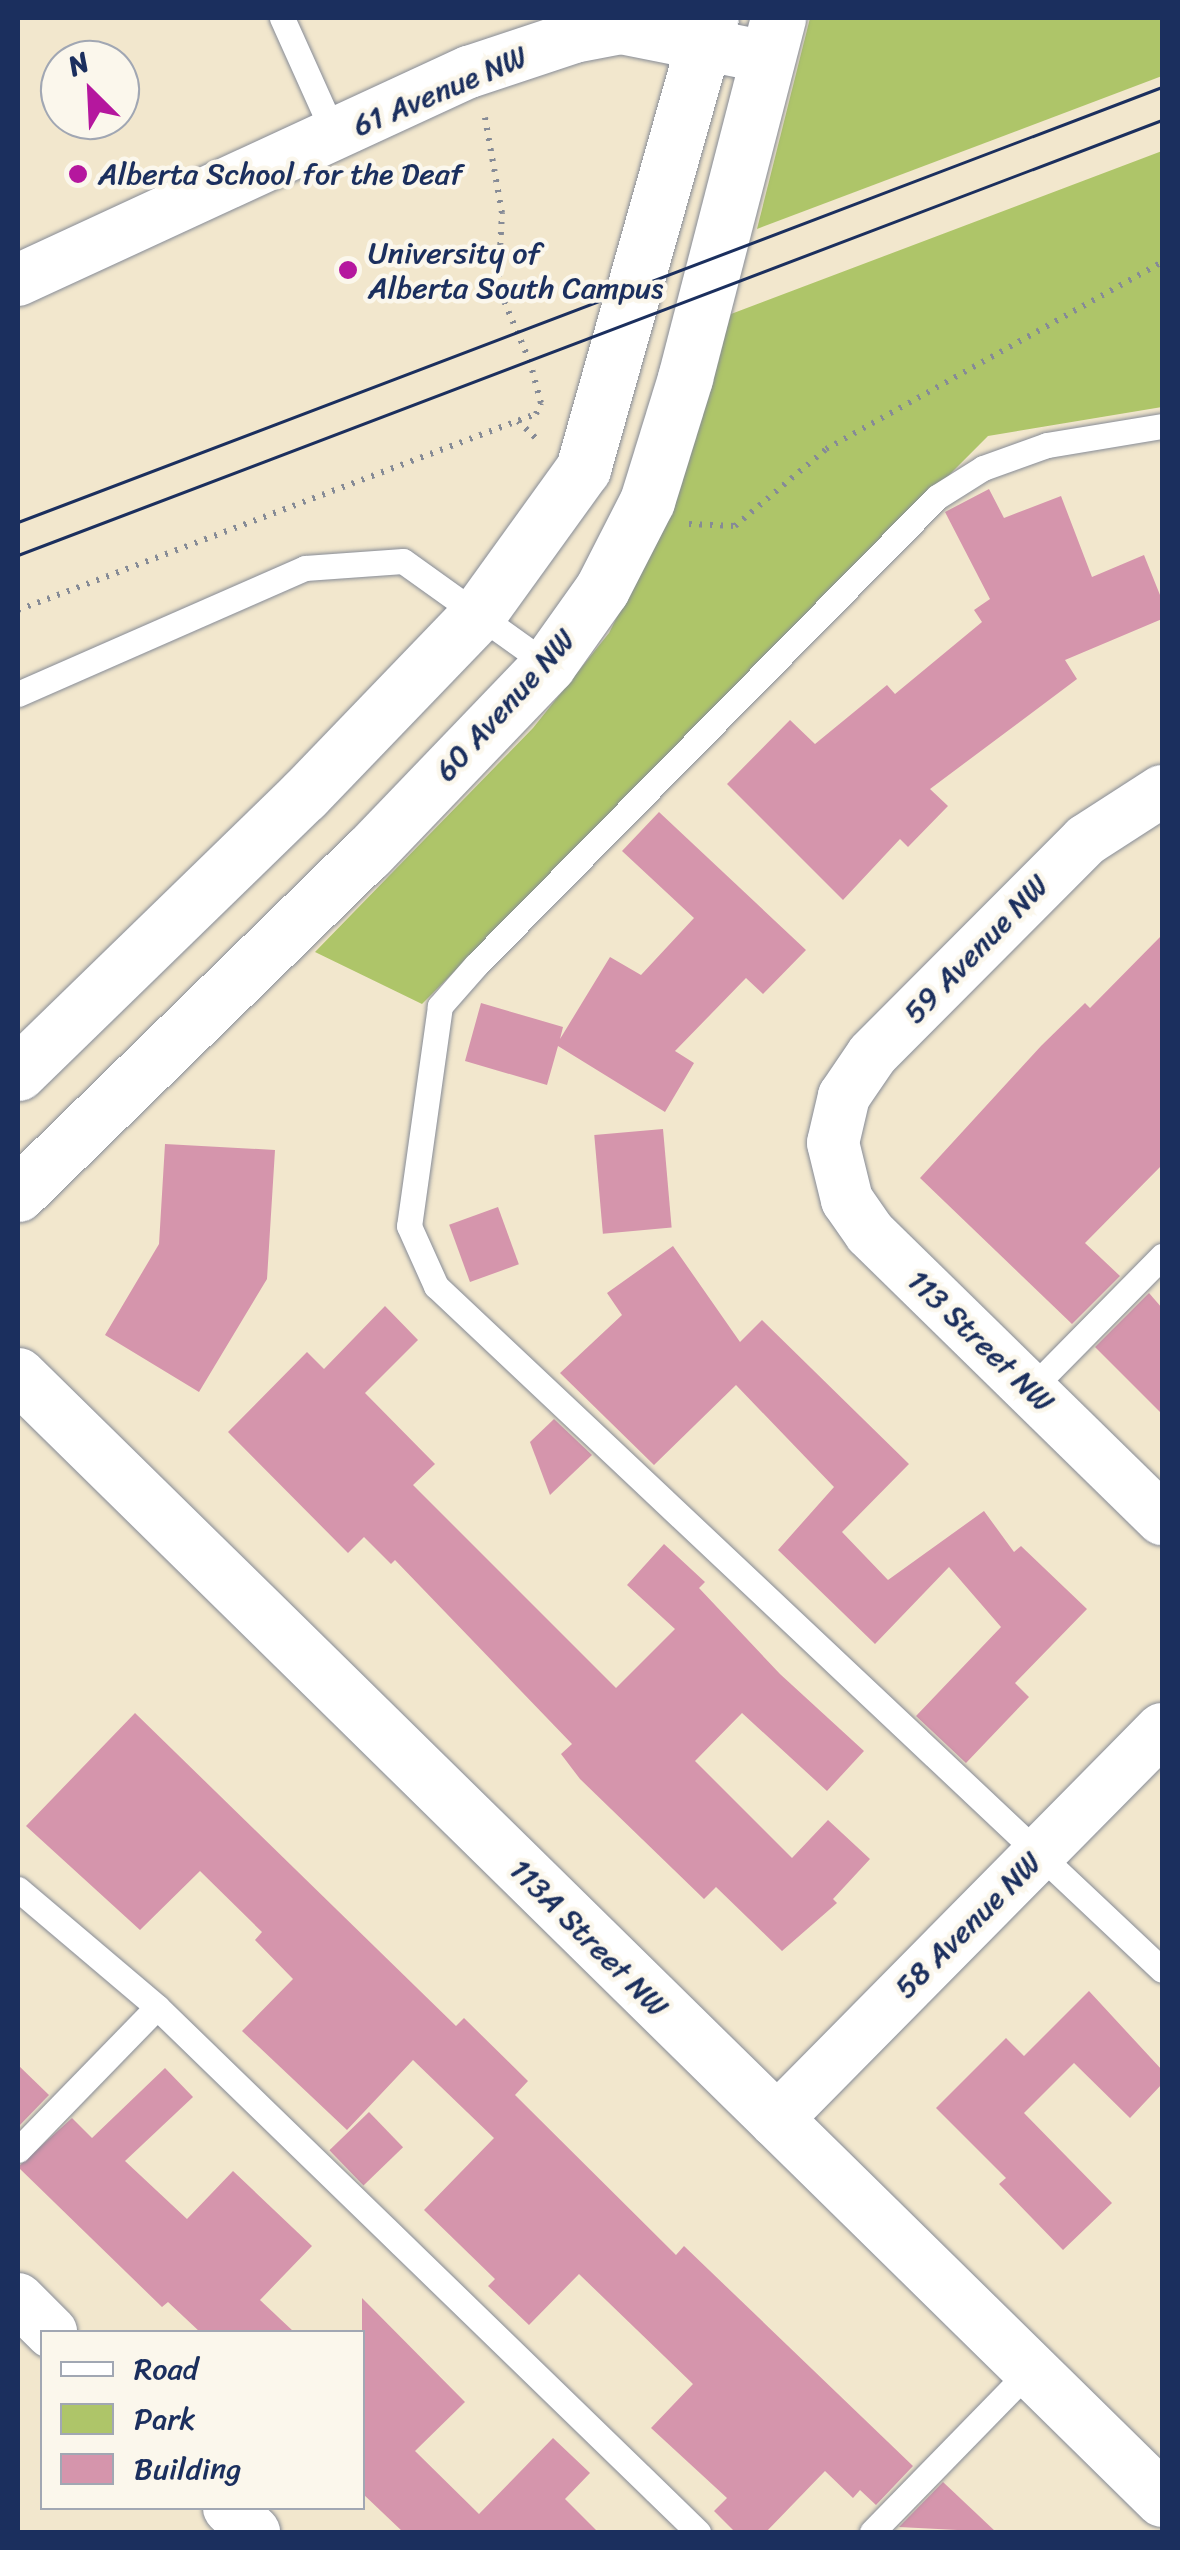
<!DOCTYPE html>
<html>
<head>
<meta charset="utf-8">
<style>
  body { margin:0 }
  #map { position:relative; width:1180px; height:2550px; overflow:hidden; background:#f2e7cd; font-family:Sriracha,sans-serif }
  div>[style] { position:absolute }
  .green>* { inset:0; background:#aec569 }
  .building>* { inset:0; background:#d595ac; transform-origin:0 0 }
  .path>* { height:6px; margin-top:-3px; transform-origin:0; background:repeating-linear-gradient(90deg,#868b96 0 2.5px,transparent 0 10.5px) }
  .roads { filter:drop-shadow(0 0 2px #868b96) drop-shadow(0 0 2px #868b96) }
  .lane>* { height:25px; margin:-12.5px; padding:0 12.5px; transform-origin:12.5px; border-radius:12.5px; background:#fff }
  .street>* { height:52px; margin:-26px; padding:0 26px; transform-origin:26px; border-radius:26px; background:#fff }
  .secondary>* { height:55px; margin:-27.5px; padding:0 27.5px; transform-origin:27.5px; border-radius:27.5px; background:#fff }
  .tram>* { height:2.5px; margin:-1.25px; padding:0 1.25px; transform-origin:1.25px; border-radius:1.25px; background:#1b2f5e }
  .dots>* { width:28px; height:28px; translate:-50% -50%; box-sizing:border-box; border:5px solid #fbf7ec; border-radius:50% }
  span { translate:-50% -50%; white-space:nowrap; text-align:center; line-height:1.15; -webkit-text-stroke:9px #fbf7ec; paint-order:stroke }
  .street-label { font-size:30px; color:#1b2f5e }
  .poi-label { font-size:30px; color:#1b2f5e }
  .left { translate:0 -50%; text-align:left }
  .frame { position:absolute; inset:0; border:20px solid #1b2f5e; pointer-events:none }
  .legend { position:absolute; left:40px; top:2330px; width:325px; height:180px; box-sizing:border-box; background:#fbf7ec; border:2px solid #a1a7b3; margin:0; padding:12px 18px; list-style:none; font-size:30px; color:#1b2f5e }
  .legend li { display:flex; align-items:center; gap:20px; height:50px }
  .legend b { width:50px; border:2px solid #a1a7b3 }
  .north { position:absolute; left:40px; top:40px; width:100px; height:100px; box-sizing:border-box; background:#fbf7ec; border:2px solid #a1a7b3; border-radius:50%; rotate:336deg; font-size:28px; font-weight:700; line-height:40px; text-align:center; color:#1b2f5e }
  .north::after { content:''; display:block; margin:auto; width:35px; height:45px; background:#b5179e; clip-path:polygon(50% 0,100% 100%,50% 72%,0 100%) }
</style>
</head>
<body>
<div id="map">
  <div class="green">
    <i style="clip-path:polygon(810px 18px,1162px 18px,1162px 76px,757px 229px)"></i>
    <i style="clip-path:polygon(1162px 151px,1162px 407px,988px 436px,422px 1004px,315px 952px,533px 728px,609px 633px,676px 499px,731px 314px)"></i>
  </div>
  <div class="building">
    <i style="clip-path:polygon(989px 489px,1004px 518px,1061px 496px,1092px 577px,1144px 555px,1162px 600px,1162px 619px,1065px 660px,1077px 679px,930px 789px,948px 806px,908px 847px,900px 839px,843px 900px,727px 784px,790px 720px,815px 744px,887px 685px,895px 694px,982px 622px,974px 610px,990px 599px,945px 512px)"></i>
    <i style="clip-path:polygon(659px 812px,806px 950px,763px 994px,746px 978px,675px 1051px,694px 1063px,665px 1112px,558px 1046px,547px 1085px,465px 1061px,481px 1003px,563px 1027px,560px 1039px,610px 957px,641px 975px,694px 918px,622px 851px)"></i>
    <i style="clip-path:polygon(1162px 935px,1162px 1165px,1085px 1243px,1120px 1276px,1072px 1324px,920px 1178px,1041px 1046px,1085px 1003px,1090px 1008px)"></i>
    <i style="left:663px;top:1129px;width:99px;height:69px;rotate:85deg"></i>
    <i style="clip-path:polygon(165px 1144px,275px 1150px,267px 1279px,199px 1392px,105px 1335px,159px 1244px)"></i>
    <i style="left:498px;top:1207px;width:61px;height:52px;rotate:70deg"></i>
    <i style="clip-path:polygon(673px 1246px,740px 1342px,762px 1320px,909px 1464px,842px 1532px,888px 1580px,984px 1511px,1014px 1552px,1021px 1546px,1087px 1609px,1015px 1683px,1029px 1697px,966px 1763px,916px 1716px,1001px 1627px,949px 1567px,875px 1644px,778px 1550px,834px 1487px,736px 1385px,654px 1465px,560px 1373px,622px 1315px,607px 1293px)"></i>
    <i style="clip-path:polygon(1149px 1293px,1162px 1308px,1162px 1414px,1095px 1347px)"></i>
    <i style="clip-path:polygon(385px 1306px,418px 1340px,365px 1393px,435px 1464px,413px 1485px,616px 1688px,675px 1629px,627px 1585px,664px 1544px,705px 1582px,699px 1588px,780px 1674px,864px 1751px,827px 1791px,742px 1713px,695px 1761px,792px 1858px,828px 1820px,870px 1859px,833px 1899px,837px 1903px,782px 1951px,716px 1887px,704px 1899px,580px 1779px,561px 1754px,572px 1744px,395px 1560px,391px 1564px,364px 1537px,348px 1553px,228px 1432px,307px 1352px,324px 1369px)"></i>
    <i style="clip-path:polygon(554px 1419px,592px 1455px,550px 1495px,530px 1442px)"></i>
    <i style="clip-path:polygon(135px 1713px,456px 2026px,464px 2018px,528px 2081px,515px 2095px,676px 2255px,684px 2246px,913px 2466px,876px 2505px,860px 2490px,853px 2498px,825px 2471px,766px 2532px,735px 2532px,714px 2511px,727px 2498px,651px 2428px,693px 2384px,579px 2274px,529px 2325px,488px 2286px,495px 2279px,424px 2210px,494px 2138px,413px 2060px,347px 2130px,242px 2031px,293px 1979px,255px 1940px,262px 1932px,200px 1871px,140px 1930px,26px 1826px)"></i>
    <i style="clip-path:polygon(1089px 1991px,1162px 2070px,1162px 2084px,1130px 2118px,1074px 2063px,1024px 2113px,1112px 2203px,1063px 2250px,999px 2184px,1006px 2178px,936px 2108px,1006px 2038px,1024px 2056px)"></i>
    <i style="clip-path:polygon(18px 2065px,49px 2095px,18px 2127px)"></i>
    <i style="clip-path:polygon(165px 2068px,193px 2097px,125px 2161px,187px 2219px,233px 2171px,312px 2246px,260px 2300px,294px 2332px,200px 2332px,168px 2302px,162px 2307px,18px 2167px,72px 2118px,92px 2138px)"></i>
    <i style="left:369px;top:2112px;width:49px;height:55px;rotate:46deg"></i>
    <i style="clip-path:polygon(362px 2298px,465px 2402px,415px 2451px,479px 2514px,553px 2438px,590px 2473px,565px 2499px,598px 2532px,403px 2532px,362px 2493px)"></i>
    <i style="clip-path:polygon(943px 2482px,996px 2532px,899px 2527px)"></i>
  </div>
  <div class="path">
    <i style="left:518px;top:421px;width:29px;rotate:44deg"></i>
    <i style="left:689px;top:524px;width:46px;rotate:2.5deg"></i>
    <i style="left:735px;top:526px;width:119px;rotate:-40.2deg"></i>
    <i style="left:826px;top:449px;width:385px;rotate:-29.1deg"></i>
    <i style="left:18px;top:610px;width:554px;rotate:-20.73deg"></i>
    <i style="left:536px;top:414px;width:12px;rotate:-66deg"></i>
    <i style="left:541px;top:403px;width:42px;rotate:-105deg"></i>
    <i style="left:530px;top:362px;width:82px;rotate:-113.1deg"></i>
    <i style="left:498px;top:287px;width:74px;rotate:-86.9deg"></i>
    <i style="left:502px;top:213px;width:97px;rotate:-100.1deg"></i>
  </div>
  <div class="roads">
    <div class="lane">
      <i style="left:282px;top:18px;width:129px;rotate:65.8deg"></i>
      <i style="left:1162px;top:426px;width:117px;rotate:170.6deg"></i>
      <i style="left:1047px;top:445px;width:68px;rotate:160.2deg"></i>
      <i style="left:983px;top:468px;width:54px;rotate:147.8deg"></i>
      <i style="left:937px;top:497px;width:657px;rotate:134.57deg"></i>
      <i style="left:476px;top:965px;width:55px;rotate:131.3deg"></i>
      <i style="left:440px;top:1006px;width:222px;rotate:98deg"></i>
      <i style="left:409px;top:1226px;width:66px;rotate:65.8deg"></i>
      <i style="left:436px;top:1286px;width:997px;rotate:43.29deg"></i>
      <i style="left:18px;top:694px;width:313px;rotate:-23.7deg"></i>
      <i style="left:305px;top:568px;width:98px;rotate:-4.1deg"></i>
      <i style="left:403px;top:561px;width:178px;rotate:35.6deg"></i>
      <i style="left:1031px;top:1389px;width:187px;rotate:-45.4deg"></i>
      <i style="left:18px;top:1889px;width:182px;rotate:40.3deg"></i>
      <i style="left:157px;top:2007px;width:754px;rotate:44.14deg"></i>
      <i style="left:18px;top:2150px;width:199px;rotate:-45.8deg"></i>
      <i style="left:872px;top:2532px;width:226px;rotate:-45.7deg"></i>
    </div>
    <div class="street">
      <i style="left:18px;top:280px;width:497px;rotate:-24.8deg"></i>
      <i style="left:469px;top:72px;width:111px;rotate:-18.4deg"></i>
      <i style="left:574px;top:37px;width:48px;rotate:-10.8deg"></i>
      <i style="left:621px;top:28px;width:150px;rotate:11.2deg"></i>
      <i style="left:1162px;top:791px;width:90px;rotate:147.2deg"></i>
      <i style="left:1086px;top:840px;width:303px;rotate:134.9deg"></i>
      <i style="left:872px;top:1055px;width:50px;rotate:124.3deg"></i>
      <i style="left:844px;top:1096px;width:48px;rotate:103.2deg"></i>
      <i style="left:833px;top:1143px;width:59px;rotate:76.2deg"></i>
      <i style="left:847px;top:1200px;width:40px;rotate:55.1deg"></i>
      <i style="left:870px;top:1233px;width:409px;rotate:44.4deg"></i>
      <i style="left:775px;top:2121px;width:551px;rotate:-45.37deg"></i>
      <i style="left:18px;top:2299px;width:47px;rotate:45deg"></i>
      <i style="left:229px;top:2508px;width:35px;rotate:44deg"></i>
    </div>
    <div class="secondary">
      <i style="left:18px;top:1073px;width:399px;rotate:-44.2deg"></i>
      <i style="left:304px;top:795px;width:252px;rotate:-46.1deg"></i>
      <i style="left:479px;top:613px;width:178px;rotate:-54.2deg"></i>
      <i style="left:583px;top:469px;width:469px;rotate:-74.2deg"></i>
      <i style="left:18px;top:1194px;width:489px;rotate:-44.3deg"></i>
      <i style="left:368px;top:853px;width:260px;rotate:-46.2deg"></i>
      <i style="left:548px;top:665px;width:93px;rotate:-54.6deg"></i>
      <i style="left:602px;top:589px;width:99px;rotate:-62.9deg"></i>
      <i style="left:647px;top:501px;width:129px;rotate:-72.8deg"></i>
      <i style="left:685px;top:378px;width:372px;rotate:-75.5deg"></i>
      <i style="left:18px;top:1375px;width:1604px;rotate:44.49deg"></i>
    </div>
  </div>
  <div class="tram">
    <i style="left:18px;top:522px;width:1224px;rotate:-20.82deg"></i>
    <i style="left:18px;top:555px;width:1224px;rotate:-20.82deg"></i>
  </div>
  <div class="dots">
    <i style="left:78px;top:174px;background:#b5179e"></i>
    <i style="left:348px;top:270px;background:#b5179e"></i>
  </div>
  <div class="street-label">
    <span style="left:440px;top:91px;rotate:-23deg">61 Avenue NW</span>
    <span style="left:505px;top:705px;rotate:-48deg">60 Avenue NW</span>
    <span style="left:976px;top:949px;rotate:-46deg">59 Avenue NW</span>
    <span style="left:981px;top:1341px;rotate:44deg">113 Street NW</span>
    <span style="left:968px;top:1925px;rotate:-45deg">58 Avenue NW</span>
    <span style="left:589px;top:1938px;rotate:45deg">113A Street NW</span>
  </div>
  <div class="poi-label">
    <span class="left" style="left:98px;top:174px">Alberta School for the Deaf</span>
    <span class="left" style="left:368px;top:270px">University of<br>Alberta South Campus</span>
  </div>
  <div class="frame"></div>
  <ul class="legend">
  <li><b style="height:12px;background:#fff"></b>Road</li>
  <li><b style="height:28px;background:#aec569"></b>Park</li>
  <li><b style="height:28px;background:#d595ac"></b>Building</li>
  </ul>
  <div class="north">N</div>
</div>
</body>
</html>
